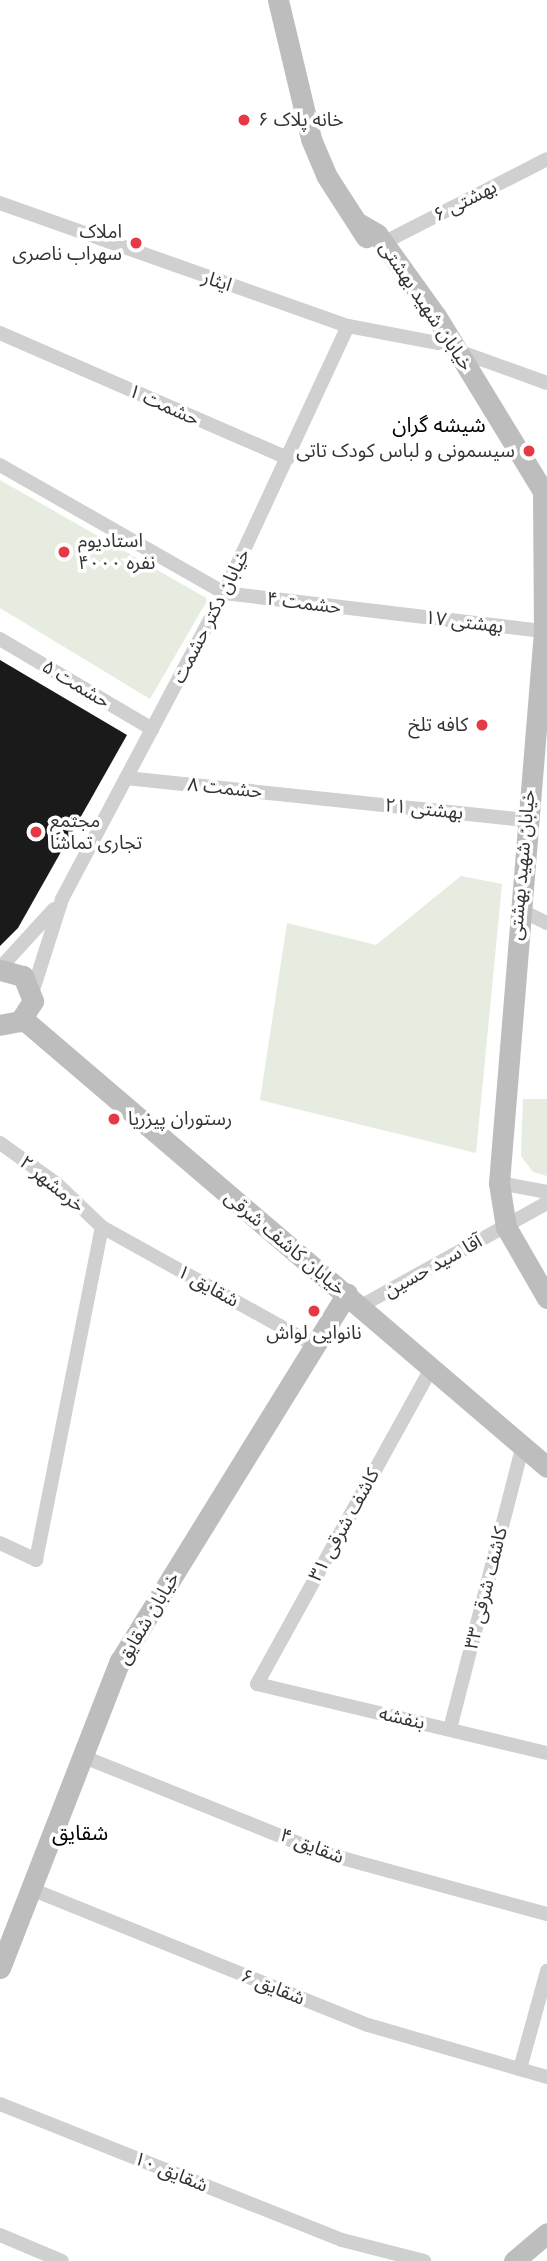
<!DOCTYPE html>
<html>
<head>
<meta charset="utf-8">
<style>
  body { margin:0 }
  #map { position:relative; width:547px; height:2261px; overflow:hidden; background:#fff; font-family:Mulish,"Noto Sans Arabic",sans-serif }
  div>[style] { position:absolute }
  .green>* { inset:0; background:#e6ecdf }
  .building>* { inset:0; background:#1a1a1a }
  .street>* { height:14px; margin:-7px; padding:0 7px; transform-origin:7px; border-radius:7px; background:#d0d0d0 }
  .secondary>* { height:21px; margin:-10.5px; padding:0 10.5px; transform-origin:10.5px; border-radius:10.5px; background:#bdbdbd }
  .dots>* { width:19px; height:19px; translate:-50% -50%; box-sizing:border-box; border:4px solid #fff; border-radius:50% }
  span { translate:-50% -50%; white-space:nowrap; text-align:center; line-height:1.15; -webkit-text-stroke:7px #fff; paint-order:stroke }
  .poi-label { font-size:19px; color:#333 }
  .left { translate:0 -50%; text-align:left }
  .right { translate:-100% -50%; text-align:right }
  .street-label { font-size:19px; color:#333 }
  .neighbourhood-label { font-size:21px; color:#000 }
</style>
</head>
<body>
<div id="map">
  <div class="green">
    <i style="clip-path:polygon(0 480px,208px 599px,150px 699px,0 608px)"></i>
    <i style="clip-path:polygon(461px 876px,502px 884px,476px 1153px,260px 1100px,287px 923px,376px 945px)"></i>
    <i style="clip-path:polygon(523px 1099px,547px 1099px,547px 1176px,533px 1172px,521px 1156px)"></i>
  </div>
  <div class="building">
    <i style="clip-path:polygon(0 660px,127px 735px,18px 928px,0 946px)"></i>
  </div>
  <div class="street">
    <i style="left:0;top:203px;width:369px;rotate:19.5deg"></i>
    <i style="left:348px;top:326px;width:92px;rotate:10.7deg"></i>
    <i style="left:383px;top:243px;width:184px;rotate:-27.1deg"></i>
    <i style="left:0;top:333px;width:314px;rotate:23.5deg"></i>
    <i style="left:461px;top:352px;width:91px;rotate:19.8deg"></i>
    <i style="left:0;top:465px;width:258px;rotate:29.7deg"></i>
    <i style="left:224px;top:593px;width:322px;rotate:6.8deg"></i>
    <i style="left:0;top:639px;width:177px;rotate:30.6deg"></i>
    <i style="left:126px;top:778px;width:401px;rotate:6deg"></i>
    <i style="left:518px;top:909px;width:32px;rotate:26deg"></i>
    <i style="left:0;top:968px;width:80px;rotate:-47.5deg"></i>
    <i style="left:33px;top:990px;width:96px;rotate:-72.3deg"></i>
    <i style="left:62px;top:899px;width:346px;rotate:-62.1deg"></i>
    <i style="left:224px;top:593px;width:294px;rotate:-65.1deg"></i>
    <i style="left:0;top:1143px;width:70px;rotate:35.7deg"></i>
    <i style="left:57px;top:1184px;width:62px;rotate:43.7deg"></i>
    <i style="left:102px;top:1227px;width:243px;rotate:29.1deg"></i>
    <i style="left:499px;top:1183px;width:49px;rotate:10.6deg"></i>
    <i style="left:361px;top:1306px;width:213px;rotate:-29deg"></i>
    <i style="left:432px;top:1367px;width:362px;rotate:118.9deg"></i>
    <i style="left:257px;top:1684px;width:298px;rotate:13.4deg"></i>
    <i style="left:0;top:1543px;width:40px;rotate:25deg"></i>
    <i style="left:36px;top:1560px;width:339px;rotate:-78.8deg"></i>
    <i style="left:450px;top:1729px;width:290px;rotate:-75.6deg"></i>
    <i style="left:84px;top:1757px;width:254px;rotate:21.9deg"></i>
    <i style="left:320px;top:1852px;width:235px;rotate:15.3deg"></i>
    <i style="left:31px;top:1889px;width:363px;rotate:22deg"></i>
    <i style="left:368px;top:2025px;width:186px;rotate:16.2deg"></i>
    <i style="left:520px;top:2069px;width:102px;rotate:-74.6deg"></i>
    <i style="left:0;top:2104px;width:368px;rotate:21.7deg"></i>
    <i style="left:342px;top:2240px;width:85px;rotate:14.4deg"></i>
    <i style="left:0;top:2235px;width:67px;rotate:22.8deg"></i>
  </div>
  <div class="secondary">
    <i style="left:278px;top:0;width:143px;rotate:76.6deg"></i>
    <i style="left:311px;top:139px;width:39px;rotate:67deg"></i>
    <i style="left:326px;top:175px;width:74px;rotate:57.2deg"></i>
    <i style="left:360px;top:224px;width:20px;rotate:30deg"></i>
    <i style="left:377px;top:234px;width:101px;rotate:54.3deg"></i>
    <i style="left:436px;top:316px;width:205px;rotate:58.6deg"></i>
    <i style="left:543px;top:491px;width:140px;rotate:89.6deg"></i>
    <i style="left:544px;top:631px;width:554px;rotate:94.66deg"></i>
    <i style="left:499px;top:1183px;width:45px;rotate:81deg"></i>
    <i style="left:506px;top:1227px;width:82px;rotate:60deg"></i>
    <i style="left:0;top:970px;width:24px;rotate:15deg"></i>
    <i style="left:23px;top:976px;width:27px;rotate:68deg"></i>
    <i style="left:33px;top:1001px;width:24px;rotate:123deg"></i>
    <i style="left:20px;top:1021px;width:20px;rotate:169deg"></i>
    <i style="left:23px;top:1019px;width:689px;rotate:40.53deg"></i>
    <i style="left:0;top:1968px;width:330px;rotate:-68.7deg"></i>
    <i style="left:120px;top:1661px;width:432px;rotate:-58.3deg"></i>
    <i style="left:514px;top:2261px;width:43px;rotate:-40.3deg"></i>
  </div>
  <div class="dots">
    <i style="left:244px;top:120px;background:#e63946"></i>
    <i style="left:136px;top:243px;background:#e63946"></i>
    <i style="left:529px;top:451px;background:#e63946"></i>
    <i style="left:64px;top:552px;background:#e63946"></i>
    <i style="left:482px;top:725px;background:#e63946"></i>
    <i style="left:36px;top:832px;background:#e63946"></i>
    <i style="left:114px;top:1119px;background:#e63946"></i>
    <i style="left:314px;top:1311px;background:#e63946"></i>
  </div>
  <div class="poi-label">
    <span class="left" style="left:258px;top:120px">خانه پلاک ۶</span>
    <span class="right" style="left:122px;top:243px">املاک<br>سهراب ناصری</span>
    <span class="right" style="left:515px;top:451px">سیسمونی و لباس کودک تاتی</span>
    <span class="left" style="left:78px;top:552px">استادیوم<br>۴۰۰۰ نفره</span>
    <span class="right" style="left:468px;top:725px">کافه تلخ</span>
    <span class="left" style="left:50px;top:832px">مجتمع<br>تجاری تماشا</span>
    <span class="left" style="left:128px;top:1119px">رستوران پیزریا</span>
    <span style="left:314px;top:1333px">نانوایی لواش</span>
  </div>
  <div class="street-label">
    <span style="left:465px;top:201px;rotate:-27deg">بهشتی ۶</span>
    <span style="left:217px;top:281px;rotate:19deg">ایثار</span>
    <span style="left:426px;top:306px;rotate:56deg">خیابان شهید بهشتی</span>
    <span style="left:164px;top:405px;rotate:24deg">حشمت ۱</span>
    <span style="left:304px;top:603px;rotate:7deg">حشمت ۴</span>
    <span style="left:211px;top:616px;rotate:-63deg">خیابان دکتر حشمت</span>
    <span style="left:464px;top:622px;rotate:7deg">بهشتی ۱۷</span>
    <span style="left:76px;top:684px;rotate:31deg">حشمت ۵</span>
    <span style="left:225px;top:788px;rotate:6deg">حشمت ۸</span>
    <span style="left:424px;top:809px;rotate:6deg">بهشتی ۲۱</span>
    <span style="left:522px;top:865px;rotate:-85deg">خیابان شهید بهشتی</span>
    <span style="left:52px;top:1184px;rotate:39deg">خرمشهر ۲</span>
    <span style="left:285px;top:1243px;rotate:40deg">خیابان کاشف شرقی</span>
    <span style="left:433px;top:1266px;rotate:-29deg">آقا سید حسین</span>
    <span style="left:208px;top:1286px;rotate:29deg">شقایق ۱</span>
    <span style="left:344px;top:1525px;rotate:-61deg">کاشف شرقی ۳۱</span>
    <span style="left:486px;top:1588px;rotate:-76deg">کاشف شرقی ۳۳</span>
    <span style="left:148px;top:1618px;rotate:-59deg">خیابان شقایق</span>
    <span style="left:402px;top:1718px;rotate:13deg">بنفشه</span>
    <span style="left:312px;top:1846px;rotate:21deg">شقایق ۴</span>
    <span style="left:273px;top:1987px;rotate:22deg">شقایق ۶</span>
    <span style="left:171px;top:2172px;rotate:22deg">شقایق ۱۰</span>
  </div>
  <div class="neighbourhood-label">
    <span style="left:439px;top:424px">شیشه گران</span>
    <span style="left:80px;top:1832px">شقایق</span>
  </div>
</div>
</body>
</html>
